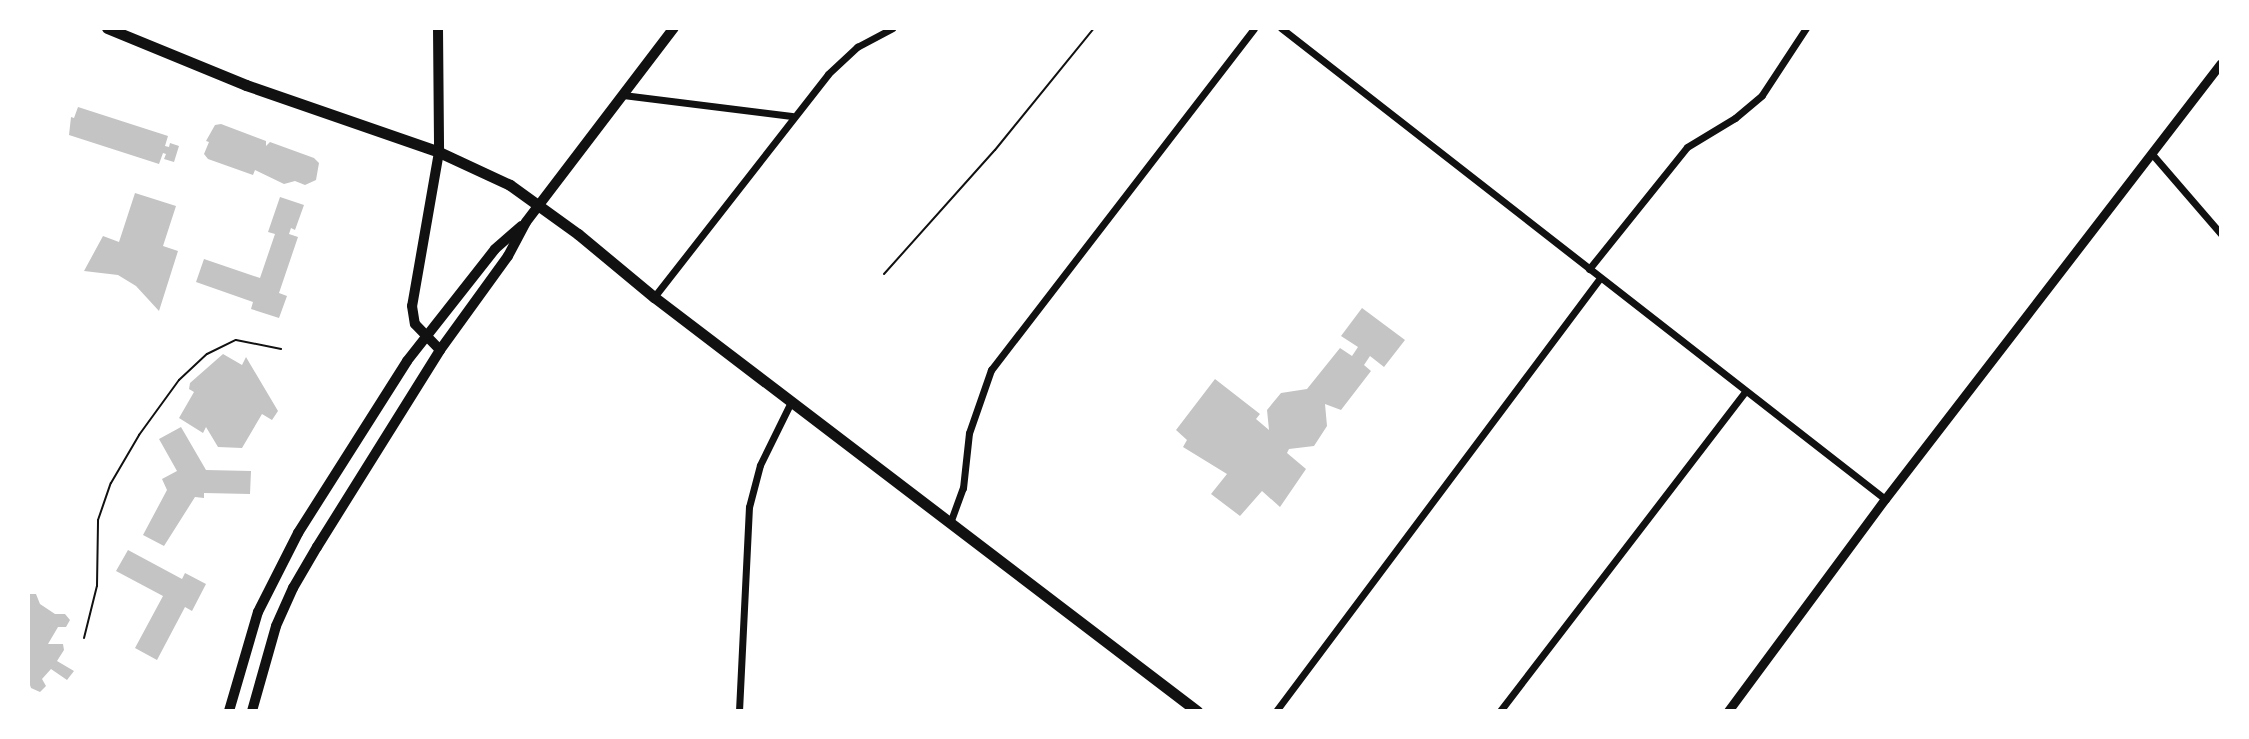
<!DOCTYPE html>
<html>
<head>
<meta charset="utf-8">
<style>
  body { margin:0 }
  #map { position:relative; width:2249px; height:739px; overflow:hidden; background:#fff; font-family:"Asap Condensed",sans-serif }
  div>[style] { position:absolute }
  .building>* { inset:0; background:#c4c4c4 }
  .path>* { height:2px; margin:-1px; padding:0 1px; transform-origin:1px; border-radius:1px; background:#111 }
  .minor>* { height:7px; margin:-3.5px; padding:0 3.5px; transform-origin:3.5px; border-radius:3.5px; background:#111 }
  .tertiary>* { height:9px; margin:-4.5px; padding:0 4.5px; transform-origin:4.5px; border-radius:4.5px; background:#111 }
  .secondary>* { height:10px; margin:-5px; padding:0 5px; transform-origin:5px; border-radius:5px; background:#111 }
  .primary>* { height:11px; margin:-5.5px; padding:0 5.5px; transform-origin:5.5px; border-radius:5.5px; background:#111 }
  span { translate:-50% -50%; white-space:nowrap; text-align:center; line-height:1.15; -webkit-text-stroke:6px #fff; paint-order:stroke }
  .frame { position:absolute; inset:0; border:30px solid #fff; pointer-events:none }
</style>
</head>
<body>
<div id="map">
  <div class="building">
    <i style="clip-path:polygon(78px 107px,168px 136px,165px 146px,169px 147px,170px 143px,179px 146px,174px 162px,164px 159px,166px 154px,163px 153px,159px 164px,69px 135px,71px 117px,74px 118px)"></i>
    <i style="clip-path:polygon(221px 124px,266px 141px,266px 146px,270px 142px,314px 158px,319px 163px,316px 180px,305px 185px,295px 181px,284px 184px,255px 170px,253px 175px,208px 159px,204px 154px,209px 142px,206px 141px,215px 125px)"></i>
    <i style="clip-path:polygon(135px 193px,176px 206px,163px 246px,178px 251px,159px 311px,136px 286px,118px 275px,84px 271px,103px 236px,119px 242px)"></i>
    <i style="clip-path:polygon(280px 197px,304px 205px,295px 230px,291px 228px,289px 234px,298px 237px,279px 293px,287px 296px,279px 318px,251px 309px,253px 302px,196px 282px,204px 259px,260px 278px,275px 234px,268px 232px)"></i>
    <i style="clip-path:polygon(1362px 308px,1405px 340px,1384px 367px,1370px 356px,1364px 365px,1371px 371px,1341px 410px,1325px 404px,1327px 426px,1314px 446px,1289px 449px,1287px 453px,1306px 469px,1280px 507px,1262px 491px,1240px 516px,1211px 494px,1227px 474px,1183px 447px,1187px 440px,1176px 430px,1215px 379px,1260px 414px,1256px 419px,1269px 430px,1267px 410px,1281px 393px,1307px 389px,1340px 348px,1352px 356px,1358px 347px,1341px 336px)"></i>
    <i style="clip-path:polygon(223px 354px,242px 365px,246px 357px,278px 411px,272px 420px,262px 414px,242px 448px,218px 447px,206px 427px,203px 433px,179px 418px,194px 392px,189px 389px,190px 383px)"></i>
    <i style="clip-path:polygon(181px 427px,206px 470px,251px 471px,250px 494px,204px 493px,204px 498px,195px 497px,164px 546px,143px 535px,167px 490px,162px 479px,177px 471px,159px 439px)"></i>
    <i style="clip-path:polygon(128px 550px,182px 579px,185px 573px,206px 584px,192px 611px,185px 607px,157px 660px,135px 648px,163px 596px,116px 571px)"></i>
    <i style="clip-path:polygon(29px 594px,36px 594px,40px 604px,55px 614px,65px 614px,70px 620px,66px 627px,58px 627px,48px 644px,63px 644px,64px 650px,57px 661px,74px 671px,67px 680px,51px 669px,42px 679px,46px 686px,40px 692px,31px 688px,28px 679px)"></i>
  </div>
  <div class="path">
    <i style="left:884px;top:274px;width:166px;rotate:-48.2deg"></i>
    <i style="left:995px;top:150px;width:157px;rotate:-50.9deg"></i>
    <i style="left:84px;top:638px;width:54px;rotate:-76deg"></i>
    <i style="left:97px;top:586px;width:66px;rotate:-89.1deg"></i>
    <i style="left:98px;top:520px;width:39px;rotate:-71deg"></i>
    <i style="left:111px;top:483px;width:56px;rotate:-59.7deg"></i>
    <i style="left:139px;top:435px;width:68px;rotate:-54deg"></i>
    <i style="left:179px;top:380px;width:38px;rotate:-43deg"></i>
    <i style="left:207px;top:354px;width:32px;rotate:-26deg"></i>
    <i style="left:236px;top:340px;width:46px;rotate:11.3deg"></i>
  </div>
  <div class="minor">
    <i style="left:1281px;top:28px;width:766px;rotate:37.95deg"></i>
    <i style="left:623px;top:95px;width:170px;rotate:7.1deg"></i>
    <i style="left:2152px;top:154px;width:106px;rotate:49.2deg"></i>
    <i style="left:1589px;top:269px;width:156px;rotate:-51.2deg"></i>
    <i style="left:1687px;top:147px;width:56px;rotate:-31.1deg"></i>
    <i style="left:1735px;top:118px;width:35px;rotate:-40deg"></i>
    <i style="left:1762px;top:95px;width:80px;rotate:-56.7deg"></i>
    <i style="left:654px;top:297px;width:283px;rotate:-52deg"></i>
    <i style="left:828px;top:74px;width:40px;rotate:-43deg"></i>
    <i style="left:857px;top:47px;width:40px;rotate:-28deg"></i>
    <i style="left:950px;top:523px;width:37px;rotate:-70deg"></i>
    <i style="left:963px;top:488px;width:55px;rotate:-83.8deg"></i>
    <i style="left:969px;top:433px;width:67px;rotate:-70.8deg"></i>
    <i style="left:991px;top:370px;width:431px;rotate:-52.4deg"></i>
    <i style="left:739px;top:711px;width:204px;rotate:-87.2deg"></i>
    <i style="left:749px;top:507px;width:43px;rotate:-75.3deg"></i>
    <i style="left:760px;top:465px;width:72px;rotate:-63.8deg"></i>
    <i style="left:1276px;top:711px;width:541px;rotate:-53.19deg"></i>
    <i style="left:1500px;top:711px;width:402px;rotate:-52.5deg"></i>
  </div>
  <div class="tertiary">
    <i style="left:1728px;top:711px;width:264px;rotate:-53.5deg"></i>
    <i style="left:1885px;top:499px;width:550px;rotate:-52.38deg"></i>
  </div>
  <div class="secondary">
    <i style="left:438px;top:28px;width:124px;rotate:89.5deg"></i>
    <i style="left:439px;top:152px;width:156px;rotate:99.9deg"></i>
    <i style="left:412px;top:306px;width:18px;rotate:81deg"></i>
    <i style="left:415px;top:324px;width:36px;rotate:46deg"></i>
    <i style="left:229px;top:711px;width:103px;rotate:-73.7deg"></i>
    <i style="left:258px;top:612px;width:89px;rotate:-63.1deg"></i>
    <i style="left:298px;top:533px;width:204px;rotate:-57.6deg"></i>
    <i style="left:407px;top:361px;width:142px;rotate:-51.8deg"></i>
    <i style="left:495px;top:249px;width:35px;rotate:-41deg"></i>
    <i style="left:252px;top:711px;width:88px;rotate:-74.2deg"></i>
    <i style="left:276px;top:626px;width:42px;rotate:-65.9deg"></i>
    <i style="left:293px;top:588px;width:48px;rotate:-59.7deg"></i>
    <i style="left:317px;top:547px;width:232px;rotate:-58deg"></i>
    <i style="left:440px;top:350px;width:116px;rotate:-54.1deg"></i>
    <i style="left:508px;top:256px;width:38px;rotate:-62deg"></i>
    <i style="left:526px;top:222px;width:244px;rotate:-52.7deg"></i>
  </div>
  <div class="primary">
    <i style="left:107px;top:28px;width:150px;rotate:22.3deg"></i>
    <i style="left:246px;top:85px;width:204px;rotate:19.1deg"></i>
    <i style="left:439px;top:152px;width:78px;rotate:24.9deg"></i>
    <i style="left:510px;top:185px;width:84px;rotate:35.8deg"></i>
    <i style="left:578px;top:234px;width:99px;rotate:39.7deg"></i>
    <i style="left:654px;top:297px;width:683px;rotate:37.32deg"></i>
  </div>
  <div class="frame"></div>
</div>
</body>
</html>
